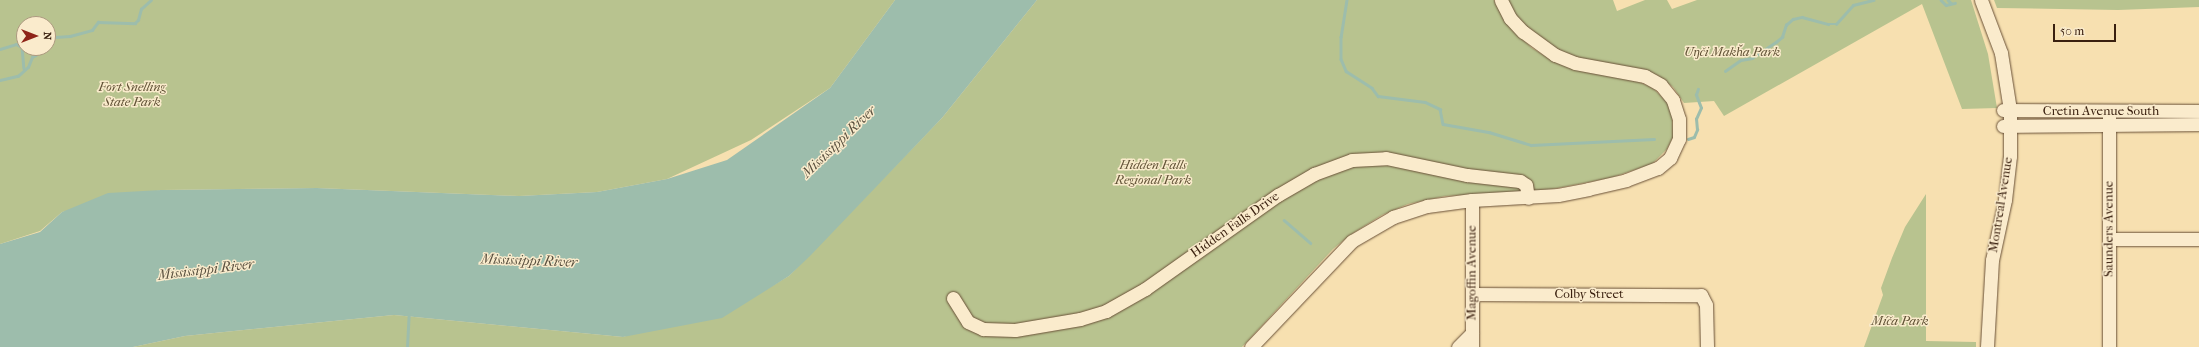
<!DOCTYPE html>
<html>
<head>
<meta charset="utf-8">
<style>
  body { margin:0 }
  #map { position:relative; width:2199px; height:347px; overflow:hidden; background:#f7e0b0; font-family:"IM FELL French Canon",serif }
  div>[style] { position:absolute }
  .green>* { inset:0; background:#b8c38f }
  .water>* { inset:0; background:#9dbdac }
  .stream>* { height:2.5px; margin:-1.25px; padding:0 1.25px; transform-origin:1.25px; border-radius:1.25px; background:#9dbdac }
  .roads { filter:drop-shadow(0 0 1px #695037) drop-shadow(0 0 1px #695037) }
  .minor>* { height:13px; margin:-6.5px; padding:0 6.5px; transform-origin:6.5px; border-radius:6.5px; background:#faebcc }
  span { translate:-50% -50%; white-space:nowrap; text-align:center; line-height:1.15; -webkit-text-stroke:3px #faebcc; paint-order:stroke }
  .park-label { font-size:13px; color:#605135; font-style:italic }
  .street-label { font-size:13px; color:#3a200f }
  .water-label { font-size:14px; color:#584f3e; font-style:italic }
  .north { position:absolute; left:16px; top:16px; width:40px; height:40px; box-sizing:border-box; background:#faebcc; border:1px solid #ad9a80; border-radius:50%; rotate:90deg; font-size:11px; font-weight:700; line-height:16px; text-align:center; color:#3a200f }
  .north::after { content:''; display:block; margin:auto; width:14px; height:18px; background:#8f2418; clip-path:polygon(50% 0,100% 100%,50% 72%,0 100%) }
  .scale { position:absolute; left:2053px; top:24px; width:63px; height:18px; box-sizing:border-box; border:2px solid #3a200f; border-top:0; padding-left:5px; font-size:12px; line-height:14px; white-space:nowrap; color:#3a200f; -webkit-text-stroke:3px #faebcc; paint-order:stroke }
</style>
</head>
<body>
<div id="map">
  <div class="green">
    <i style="clip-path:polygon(evenodd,0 0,895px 0,830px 88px,751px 140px,667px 179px,597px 192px,519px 196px,317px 188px,161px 190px,62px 212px,40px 231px,0 244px,0 0,24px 24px,48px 24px,48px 48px,24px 48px,24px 24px)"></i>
    <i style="clip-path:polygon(1037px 0,1494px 0,1503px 18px,1517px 34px,1532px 48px,1553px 61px,1577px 70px,1637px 81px,1653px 88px,1668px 103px,1672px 114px,1673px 137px,1667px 149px,1652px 164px,1610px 178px,1542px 191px,1445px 196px,1408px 204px,1382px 215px,1350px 235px,1333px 249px,1242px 347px,133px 347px,185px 336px,394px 315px,623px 337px,767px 289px,789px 276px,942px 118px)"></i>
    <i style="clip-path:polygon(1506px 0,1613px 0,1617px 11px,1645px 0,1667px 0,1672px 9px,1697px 0,1971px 0,1988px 54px,1997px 108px,1962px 109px,1922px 4px,1724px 116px,1714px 101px,1684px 103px,1673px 87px,1657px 75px,1573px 57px,1551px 48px,1521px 23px)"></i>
    <i style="clip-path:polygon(1994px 0,2199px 0,2199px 7px,2118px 10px,1997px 8px)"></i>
    <i style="clip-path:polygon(1926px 194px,1926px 341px,1976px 342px,1976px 347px,1864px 347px,1883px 295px,1881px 288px,1892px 258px,1905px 227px)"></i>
  </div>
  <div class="water">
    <i style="clip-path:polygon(895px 0,1037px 0,942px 118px,810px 256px,789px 276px,722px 318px,623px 337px,394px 315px,185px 336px,133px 347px,0 347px,0 244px,40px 232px,62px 212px,108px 193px,161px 190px,317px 188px,519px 196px,597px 192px,667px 179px,727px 160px,830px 88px)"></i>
  </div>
  <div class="stream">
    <i style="left:1347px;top:0;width:37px;rotate:99deg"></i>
    <i style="left:1341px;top:37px;width:22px;rotate:90deg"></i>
    <i style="left:1341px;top:59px;width:13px;rotate:67deg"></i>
    <i style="left:1346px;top:71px;width:31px;rotate:33deg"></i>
    <i style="left:1372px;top:88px;width:10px;rotate:53deg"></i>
    <i style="left:1378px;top:96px;width:47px;rotate:7.3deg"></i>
    <i style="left:1425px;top:102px;width:17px;rotate:25deg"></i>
    <i style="left:1440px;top:109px;width:15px;rotate:79deg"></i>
    <i style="left:1443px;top:124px;width:47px;rotate:9.9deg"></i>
    <i style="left:1489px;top:132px;width:44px;rotate:17.2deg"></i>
    <i style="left:1531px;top:145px;width:123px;rotate:-2.8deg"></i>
    <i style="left:1941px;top:0;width:7px;rotate:45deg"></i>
    <i style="left:1946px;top:5px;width:9px;rotate:-13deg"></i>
    <i style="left:1948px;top:0;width:4px;rotate:45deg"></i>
    <i style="left:48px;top:35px;width:7px;rotate:16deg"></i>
    <i style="left:55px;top:37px;width:15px;rotate:-4deg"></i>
    <i style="left:70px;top:36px;width:23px;rotate:-15deg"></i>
    <i style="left:92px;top:30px;width:10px;rotate:-53deg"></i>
    <i style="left:98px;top:22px;width:37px;rotate:2deg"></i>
    <i style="left:135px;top:23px;width:4px;rotate:-45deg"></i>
    <i style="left:138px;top:20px;width:11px;rotate:-75deg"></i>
    <i style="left:141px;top:9px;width:13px;rotate:-42deg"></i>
    <i style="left:0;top:49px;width:17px;rotate:-17deg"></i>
    <i style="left:16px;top:44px;width:7px;rotate:27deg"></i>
    <i style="left:22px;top:47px;width:21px;rotate:85deg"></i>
    <i style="left:1725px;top:71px;width:19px;rotate:-35deg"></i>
    <i style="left:1741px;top:60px;width:11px;rotate:-10deg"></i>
    <i style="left:1752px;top:58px;width:29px;rotate:-34deg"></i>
    <i style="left:1776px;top:42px;width:8px;rotate:-40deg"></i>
    <i style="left:1782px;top:37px;width:13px;rotate:-72deg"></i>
    <i style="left:1786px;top:25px;width:9px;rotate:-41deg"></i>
    <i style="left:1793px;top:19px;width:9px;rotate:-13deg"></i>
    <i style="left:1802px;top:17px;width:27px;rotate:15deg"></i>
    <i style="left:1828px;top:24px;width:8px"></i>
    <i style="left:1836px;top:24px;width:25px;rotate:-48deg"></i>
    <i style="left:1853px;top:5px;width:21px;rotate:-14deg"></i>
    <i style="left:0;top:80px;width:18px;rotate:-13deg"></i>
    <i style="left:18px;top:76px;width:13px;rotate:-42deg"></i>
    <i style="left:28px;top:67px;width:11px;rotate:-68deg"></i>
    <i style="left:32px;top:57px;width:4px;rotate:-27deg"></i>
    <i style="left:36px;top:55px;width:7px;rotate:-106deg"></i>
    <i style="left:1688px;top:139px;width:6px;rotate:-18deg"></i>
    <i style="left:1694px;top:137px;width:8px;rotate:-67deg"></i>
    <i style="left:1697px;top:130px;width:11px;rotate:-95deg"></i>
    <i style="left:1696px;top:119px;width:12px;rotate:-66deg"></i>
    <i style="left:1701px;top:108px;width:14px;rotate:-111deg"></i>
    <i style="left:1696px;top:95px;width:6px;rotate:-72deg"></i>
    <i style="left:1284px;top:220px;width:35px;rotate:41deg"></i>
    <i style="left:407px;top:347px;width:33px;rotate:-87deg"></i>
  </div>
  <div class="roads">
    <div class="minor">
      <i style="left:1981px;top:0;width:57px;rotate:69.3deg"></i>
      <i style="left:2001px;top:53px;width:58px;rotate:81deg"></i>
      <i style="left:2010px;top:110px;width:46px;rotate:90deg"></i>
      <i style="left:2010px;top:156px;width:44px;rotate:96.5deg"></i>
      <i style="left:2005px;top:200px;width:61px;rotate:102.2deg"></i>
      <i style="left:1992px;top:260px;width:87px;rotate:93.3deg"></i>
      <i style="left:2003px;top:110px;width:196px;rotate:0.3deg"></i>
      <i style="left:2109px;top:111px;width:236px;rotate:90deg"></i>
      <i style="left:2003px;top:126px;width:196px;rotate:-0.6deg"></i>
      <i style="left:1472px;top:200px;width:147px;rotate:90deg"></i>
      <i style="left:2109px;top:239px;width:90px"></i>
      <i style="left:1473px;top:294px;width:228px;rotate:0.3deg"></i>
      <i style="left:1701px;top:295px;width:11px;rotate:63deg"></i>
      <i style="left:1706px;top:305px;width:42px;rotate:88.6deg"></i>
      <i style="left:953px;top:298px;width:28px;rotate:58deg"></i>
      <i style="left:968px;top:322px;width:17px;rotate:25deg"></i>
      <i style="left:983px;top:329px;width:32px;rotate:2deg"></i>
      <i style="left:1015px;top:330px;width:66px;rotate:-9.6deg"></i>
      <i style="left:1080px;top:319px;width:27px;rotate:-17deg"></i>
      <i style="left:1106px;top:311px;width:45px;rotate:-29.4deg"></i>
      <i style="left:1145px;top:289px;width:163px;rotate:-35.3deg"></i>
      <i style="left:1278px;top:195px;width:42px;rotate:-30.3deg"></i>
      <i style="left:1314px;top:174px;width:40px;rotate:-20.2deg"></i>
      <i style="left:1352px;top:160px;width:34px;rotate:-3deg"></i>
      <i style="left:1386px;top:158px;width:83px;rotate:11.9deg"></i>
      <i style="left:1467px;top:175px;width:53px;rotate:6.5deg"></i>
      <i style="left:1520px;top:181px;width:7px;rotate:34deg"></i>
      <i style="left:1526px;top:185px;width:13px;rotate:81deg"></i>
      <i style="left:1251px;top:347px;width:146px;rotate:-46.4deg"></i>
      <i style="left:1352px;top:241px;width:48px;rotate:-30.3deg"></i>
      <i style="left:1393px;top:217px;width:36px;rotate:-18deg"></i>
      <i style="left:1427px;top:206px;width:45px;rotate:-7.6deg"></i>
      <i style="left:1472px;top:200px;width:86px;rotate:-3.3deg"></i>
      <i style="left:1558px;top:195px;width:31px;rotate:-11deg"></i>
      <i style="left:1588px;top:189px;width:39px;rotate:-13deg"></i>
      <i style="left:1626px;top:180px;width:34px;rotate:-21deg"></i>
      <i style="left:1658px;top:168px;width:16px;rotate:-40deg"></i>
      <i style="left:1670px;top:158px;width:21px;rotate:-65deg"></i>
      <i style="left:1679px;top:139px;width:20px;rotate:-90deg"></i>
      <i style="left:1679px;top:119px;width:20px;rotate:-108deg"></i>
      <i style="left:1673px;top:100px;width:19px;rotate:-129deg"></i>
      <i style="left:1661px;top:85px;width:18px;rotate:-151deg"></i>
      <i style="left:1645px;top:76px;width:71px;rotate:-169.5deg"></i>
      <i style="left:1575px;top:63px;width:22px;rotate:-158deg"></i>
      <i style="left:1555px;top:55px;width:39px;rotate:-144deg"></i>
      <i style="left:1523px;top:32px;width:19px;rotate:-133deg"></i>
      <i style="left:1510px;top:18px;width:20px;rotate:-117deg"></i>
      <i style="left:1458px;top:347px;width:20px;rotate:-45deg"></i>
    </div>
  </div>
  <div class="park-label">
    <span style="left:1732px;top:52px">Uŋči Makȟa Park</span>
    <span style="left:132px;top:95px">Fort Snelling<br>State Park</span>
    <span style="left:1153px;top:173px">Hidden Falls<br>Regional Park</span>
    <span style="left:1900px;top:321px">Míča Park</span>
  </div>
  <div class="street-label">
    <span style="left:2101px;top:111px">Cretin Avenue South</span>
    <span style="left:2001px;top:205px;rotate:-81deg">Montreal Avenue</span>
    <span style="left:1235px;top:225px;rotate:-35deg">Hidden Falls Drive</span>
    <span style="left:2109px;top:229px;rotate:-90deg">Saunders Avenue</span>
    <span style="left:1472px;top:273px;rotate:-90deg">Magoffin Avenue</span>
    <span style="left:1589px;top:294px">Colby Street</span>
  </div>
  <div class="water-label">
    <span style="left:839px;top:142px;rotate:-44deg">Mississippi River</span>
    <span style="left:529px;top:261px;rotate:2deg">Mississippi River</span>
    <span style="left:206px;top:270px;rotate:-7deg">Mississippi River</span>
  </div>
  <div class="north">N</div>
  <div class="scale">50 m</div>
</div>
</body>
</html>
